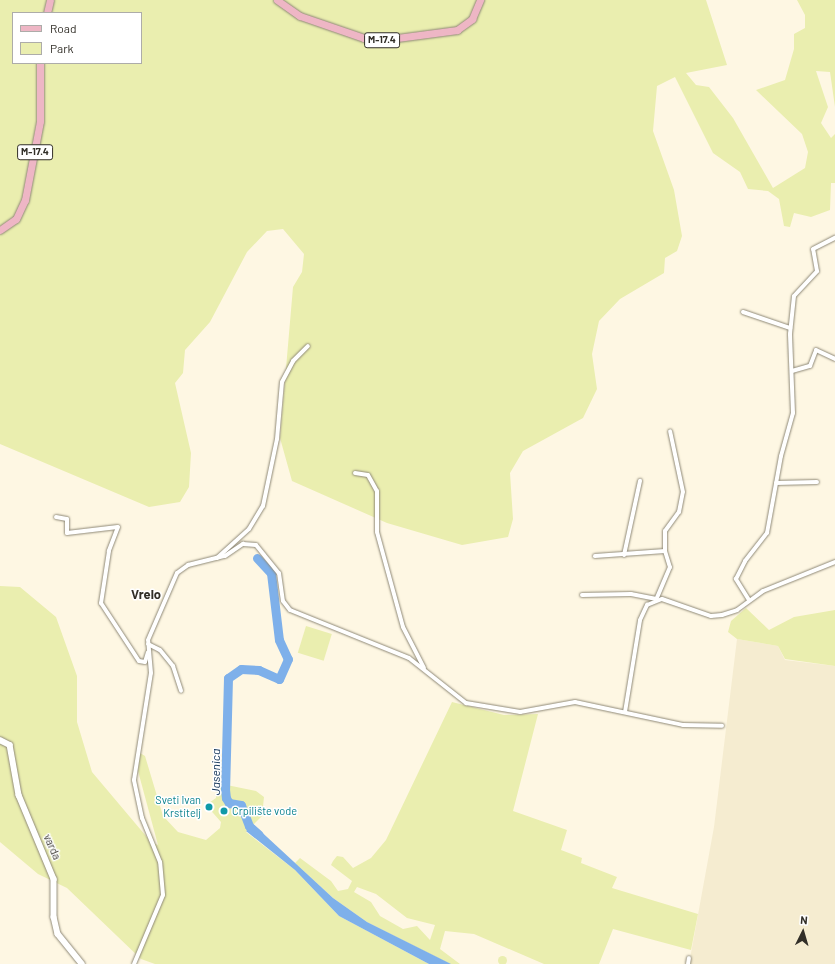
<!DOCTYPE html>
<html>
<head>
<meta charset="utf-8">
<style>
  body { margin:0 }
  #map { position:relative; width:835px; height:964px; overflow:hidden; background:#fef7e3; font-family:Barlow,sans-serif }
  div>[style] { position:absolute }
  .built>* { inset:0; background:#f5ecd0 }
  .green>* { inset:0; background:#eaeeaf; transform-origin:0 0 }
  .round { border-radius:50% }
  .water>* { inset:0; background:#7eb0ea }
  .river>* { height:9px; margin:-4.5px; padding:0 4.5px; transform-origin:4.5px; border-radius:4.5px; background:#7eb0ea }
  .roads { filter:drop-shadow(0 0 1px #8f8977) drop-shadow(0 0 1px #8f8977) }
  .minor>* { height:4px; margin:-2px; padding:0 2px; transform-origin:2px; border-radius:2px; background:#fff }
  .tertiary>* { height:5.5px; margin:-2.75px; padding:0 2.75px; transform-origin:2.75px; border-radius:2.75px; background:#fff }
  .primary>* { height:7px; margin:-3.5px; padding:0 3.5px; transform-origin:3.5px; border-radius:3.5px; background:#eeb6c5 }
  .dots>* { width:11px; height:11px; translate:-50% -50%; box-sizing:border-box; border:2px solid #fff; border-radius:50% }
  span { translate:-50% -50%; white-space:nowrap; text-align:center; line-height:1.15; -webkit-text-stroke:3px #fff; paint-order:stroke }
  .shield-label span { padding:1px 3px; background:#fff; border:1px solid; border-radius:3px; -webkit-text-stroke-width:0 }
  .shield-label { font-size:10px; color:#322f28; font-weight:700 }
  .culture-label { font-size:11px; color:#0d838f }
  .right { translate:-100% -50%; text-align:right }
  .left { translate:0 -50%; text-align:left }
  .street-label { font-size:11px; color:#322f28 }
  .water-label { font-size:12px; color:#0c2f54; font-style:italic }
  .quarter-label { font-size:13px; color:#322f28; font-weight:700 }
  .legend { position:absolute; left:12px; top:12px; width:130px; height:52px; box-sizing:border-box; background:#fff; border:1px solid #adaca9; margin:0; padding:5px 7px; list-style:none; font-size:12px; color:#322f28 }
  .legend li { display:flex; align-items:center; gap:8px; height:20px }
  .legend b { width:20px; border:1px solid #adaca9 }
  .north { position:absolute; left:783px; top:912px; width:40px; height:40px; -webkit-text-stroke:3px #fff; paint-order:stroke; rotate:5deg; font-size:11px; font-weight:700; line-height:16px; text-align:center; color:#322f28 }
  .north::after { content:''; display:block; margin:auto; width:14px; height:18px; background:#322f28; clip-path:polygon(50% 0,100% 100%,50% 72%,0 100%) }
</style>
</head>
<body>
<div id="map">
  <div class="built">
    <i style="clip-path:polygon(737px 639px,778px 646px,785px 660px,835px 666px,835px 964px,689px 964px,714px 827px)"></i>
  </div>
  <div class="green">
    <i style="clip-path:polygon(evenodd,0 0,706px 0,727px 65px,686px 73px,696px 85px,709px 87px,733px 118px,773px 188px,805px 168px,808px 152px,802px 134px,756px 90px,785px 80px,794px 49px,794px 34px,805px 28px,805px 15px,797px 0,835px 0,835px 107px,830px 72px,816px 71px,828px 107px,821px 123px,831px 138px,835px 134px,835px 183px,831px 183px,830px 210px,811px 217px,794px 213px,790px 227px,784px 226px,779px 199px,768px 191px,748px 189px,740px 172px,713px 153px,675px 77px,657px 86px,653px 131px,674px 190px,682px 236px,677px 251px,665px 258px,664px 273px,620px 299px,599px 321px,592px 354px,597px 389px,583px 418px,523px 451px,510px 473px,513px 519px,508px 537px,462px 545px,387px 523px,292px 481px,280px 438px,293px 287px,302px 272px,304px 254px,283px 229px,267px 231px,247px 252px,210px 322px,185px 350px,183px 373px,175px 383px,191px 453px,189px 487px,180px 502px,149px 507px,0 444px,0 0,13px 13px,141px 13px,141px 63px,13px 63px,13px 13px)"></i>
    <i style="clip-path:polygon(0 586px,20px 587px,56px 617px,77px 676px,77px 722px,92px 772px,151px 842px,158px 845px,138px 771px,140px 753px,145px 756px,163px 816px,178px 832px,206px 840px,220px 828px,221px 822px,206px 805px,216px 798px,217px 783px,256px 791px,264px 797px,262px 816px,246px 832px,295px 870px,339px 916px,429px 964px,155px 964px,141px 959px,67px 888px,38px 874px,0 842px)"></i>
    <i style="clip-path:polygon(746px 608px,769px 630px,794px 617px,835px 610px,835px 666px,785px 659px,778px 646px,737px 639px,728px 632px,731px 621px)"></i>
    <i style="left:306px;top:626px;width:27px;height:28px;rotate:17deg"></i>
    <i style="clip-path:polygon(evenodd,452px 702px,504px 715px,538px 714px,513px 811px,567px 830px,561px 850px,582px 858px,581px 863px,617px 877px,612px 888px,698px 914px,691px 950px,613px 929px,599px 964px,544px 964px,474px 934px,445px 931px,440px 949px,460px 964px,450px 964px,367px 922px,333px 898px,295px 863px,300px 858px,331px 881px,338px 891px,348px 889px,352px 881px,331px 865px,333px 861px,337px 856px,343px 857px,353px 868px,371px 858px,386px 840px,452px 702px,357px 887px,376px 894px,407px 918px,435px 925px,430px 940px,417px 926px,403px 929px,380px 916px,371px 902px,354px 892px,357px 887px)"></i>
    <i class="round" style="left:497.5px;top:955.5px;width:9px;height:9px"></i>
  </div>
  <div class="water">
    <i style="clip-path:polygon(254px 825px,333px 898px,367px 922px,451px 964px,429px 964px,339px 916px,295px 870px,246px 831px)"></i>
  </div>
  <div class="river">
    <i style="left:257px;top:558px;width:21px;rotate:47deg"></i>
    <i style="left:271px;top:573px;width:67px;rotate:83.2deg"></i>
    <i style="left:279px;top:640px;width:21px;rotate:65deg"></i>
    <i style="left:288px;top:659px;width:22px;rotate:114deg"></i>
    <i style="left:279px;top:679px;width:22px;rotate:-156deg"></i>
    <i style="left:259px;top:670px;width:18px;rotate:-177deg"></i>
    <i style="left:241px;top:669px;width:16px;rotate:145deg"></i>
    <i style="left:228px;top:678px;width:111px;rotate:91.5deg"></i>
    <i style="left:225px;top:789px;width:9px;rotate:84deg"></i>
    <i style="left:226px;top:798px;width:6px;rotate:59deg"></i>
    <i style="left:229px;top:803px;width:12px;rotate:9deg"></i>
    <i style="left:241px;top:805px;width:22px;rotate:69deg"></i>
    <i style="left:249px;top:826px;width:13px;rotate:42deg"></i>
  </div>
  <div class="roads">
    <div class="minor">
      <i style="left:743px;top:312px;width:50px;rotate:18.8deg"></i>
      <i style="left:792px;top:371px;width:19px;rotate:-16deg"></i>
      <i style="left:810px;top:366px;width:17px;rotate:-69deg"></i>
      <i style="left:816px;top:350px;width:21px;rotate:25deg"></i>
      <i style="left:355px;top:473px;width:13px;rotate:9deg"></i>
      <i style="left:368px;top:475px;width:18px;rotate:61deg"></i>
      <i style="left:377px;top:491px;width:41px;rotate:90deg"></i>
      <i style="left:377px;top:532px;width:98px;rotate:74.7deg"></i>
      <i style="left:403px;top:627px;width:46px;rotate:62.9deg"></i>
      <i style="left:776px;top:483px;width:41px;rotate:-1.4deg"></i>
      <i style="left:56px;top:517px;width:11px;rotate:10deg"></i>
      <i style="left:67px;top:519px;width:14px;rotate:90deg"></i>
      <i style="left:67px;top:533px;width:51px;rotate:-6.7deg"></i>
      <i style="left:118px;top:527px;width:26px;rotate:111deg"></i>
      <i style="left:109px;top:551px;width:53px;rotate:98.7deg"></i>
      <i style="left:101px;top:603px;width:69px;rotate:56.8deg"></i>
      <i style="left:139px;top:661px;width:6px;rotate:9deg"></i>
      <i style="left:145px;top:662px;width:10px;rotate:-73deg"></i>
      <i style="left:665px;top:551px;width:20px;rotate:-90deg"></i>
      <i style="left:665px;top:531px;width:24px;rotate:-54deg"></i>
      <i style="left:679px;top:512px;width:20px;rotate:-79deg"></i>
      <i style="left:683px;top:492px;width:62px;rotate:-102deg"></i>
      <i style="left:624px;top:555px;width:76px;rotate:-77.8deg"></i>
      <i style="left:595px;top:556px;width:70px;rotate:-4.1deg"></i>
      <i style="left:665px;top:551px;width:17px;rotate:73deg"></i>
      <i style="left:670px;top:567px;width:33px;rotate:113deg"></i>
      <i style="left:217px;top:558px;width:43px;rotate:-42.2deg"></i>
      <i style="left:249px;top:529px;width:27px;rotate:-59deg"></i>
      <i style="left:263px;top:506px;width:68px;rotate:-78.2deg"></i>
      <i style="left:277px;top:439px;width:57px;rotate:-85deg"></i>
      <i style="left:282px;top:382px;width:24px;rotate:-62deg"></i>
      <i style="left:293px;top:361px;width:21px;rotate:-45deg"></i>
      <i style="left:582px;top:595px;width:49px;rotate:-1.2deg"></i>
      <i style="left:631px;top:594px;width:26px;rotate:11deg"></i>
      <i style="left:749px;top:600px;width:25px;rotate:-122deg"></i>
      <i style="left:736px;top:579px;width:20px;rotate:-63deg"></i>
      <i style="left:745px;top:561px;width:36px;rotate:-52deg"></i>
      <i style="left:767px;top:533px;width:78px;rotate:-79.7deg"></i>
      <i style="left:781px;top:456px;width:45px;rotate:-74.4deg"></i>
      <i style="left:793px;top:413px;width:79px;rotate:-92.2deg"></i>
      <i style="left:790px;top:334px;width:38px;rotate:-84deg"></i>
      <i style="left:794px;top:296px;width:34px;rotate:-47deg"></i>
      <i style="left:817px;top:271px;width:22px;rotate:-100deg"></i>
      <i style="left:813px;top:249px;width:25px;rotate:-27deg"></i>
      <i style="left:148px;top:644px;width:13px;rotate:27deg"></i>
      <i style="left:160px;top:650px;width:21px;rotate:51deg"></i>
      <i style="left:173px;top:666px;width:26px;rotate:72deg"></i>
      <i style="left:625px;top:712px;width:93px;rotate:-80.7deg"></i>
      <i style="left:640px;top:620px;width:17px;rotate:-65deg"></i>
      <i style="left:647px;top:605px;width:16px;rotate:-22deg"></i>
      <i style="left:662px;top:599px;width:52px;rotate:19.1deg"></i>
      <i style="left:711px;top:616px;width:11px;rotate:-5deg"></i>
      <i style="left:722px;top:615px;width:16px;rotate:-18deg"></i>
      <i style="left:737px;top:610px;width:32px;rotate:-36deg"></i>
      <i style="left:763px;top:591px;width:78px;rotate:-21.9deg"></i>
      <i style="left:134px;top:964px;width:75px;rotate:-67.2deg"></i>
      <i style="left:163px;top:895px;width:33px;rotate:-95deg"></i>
      <i style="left:160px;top:862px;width:48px;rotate:-112.2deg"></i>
      <i style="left:142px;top:818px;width:39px;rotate:-102deg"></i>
      <i style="left:134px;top:780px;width:108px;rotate:-81deg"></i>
      <i style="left:151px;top:673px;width:33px;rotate:-95deg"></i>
      <i style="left:148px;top:640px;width:73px;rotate:-66.6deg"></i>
      <i style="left:177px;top:573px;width:14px;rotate:-36deg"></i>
      <i style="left:188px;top:565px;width:38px;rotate:-14deg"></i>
      <i style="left:225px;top:556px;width:22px;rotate:-34deg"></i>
      <i style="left:243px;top:544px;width:13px;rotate:4deg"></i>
      <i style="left:256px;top:545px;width:36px;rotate:51deg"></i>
      <i style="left:279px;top:573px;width:28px;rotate:82deg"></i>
      <i style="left:283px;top:601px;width:11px;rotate:52deg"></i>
      <i style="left:290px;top:610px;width:128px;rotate:22deg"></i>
      <i style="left:409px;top:658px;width:73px;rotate:38.3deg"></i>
      <i style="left:466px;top:703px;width:55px;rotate:9.5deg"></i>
      <i style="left:520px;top:712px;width:56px;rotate:-10.3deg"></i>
      <i style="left:575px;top:702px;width:110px;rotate:12deg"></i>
      <i style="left:683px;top:725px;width:39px;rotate:1deg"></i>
      <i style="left:688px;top:964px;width:6px;rotate:-81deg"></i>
    </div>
    <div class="tertiary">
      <i style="left:0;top:740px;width:11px;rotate:27deg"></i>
      <i style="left:10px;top:745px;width:51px;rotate:79.8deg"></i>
      <i style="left:19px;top:795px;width:91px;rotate:67.4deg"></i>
      <i style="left:54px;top:879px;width:38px;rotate:90deg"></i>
      <i style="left:54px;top:917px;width:17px;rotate:77deg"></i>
      <i style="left:58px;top:934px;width:38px;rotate:51deg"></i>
    </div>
    <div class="primary">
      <i style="left:277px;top:0;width:28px;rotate:35deg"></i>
      <i style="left:300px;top:16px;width:68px;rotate:19deg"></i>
      <i style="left:364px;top:38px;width:18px;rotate:6deg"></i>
      <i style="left:382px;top:40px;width:76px;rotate:-7.6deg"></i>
      <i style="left:457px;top:30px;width:19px;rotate:-36deg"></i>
      <i style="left:472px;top:19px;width:21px;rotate:-67deg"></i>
      <i style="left:47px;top:13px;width:13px;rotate:-77deg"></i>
      <i style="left:0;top:230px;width:19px;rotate:-35deg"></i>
      <i style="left:16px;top:219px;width:21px;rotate:-65deg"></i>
      <i style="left:25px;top:200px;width:80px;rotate:-79.2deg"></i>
      <i style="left:40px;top:121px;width:58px;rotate:-90deg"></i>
    </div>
  </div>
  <div class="dots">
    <i style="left:209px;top:807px;background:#0f9aa8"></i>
    <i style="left:224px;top:811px;background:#0f9aa8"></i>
  </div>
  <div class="shield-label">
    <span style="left:382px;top:40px">M-17.4</span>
    <span style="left:35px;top:152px">M-17.4</span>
  </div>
  <div class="culture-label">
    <span class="right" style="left:201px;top:807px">Sveti Ivan<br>Krstitelj</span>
    <span class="left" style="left:232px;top:811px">Crpilište vode</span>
  </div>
  <div class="street-label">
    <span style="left:52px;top:847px;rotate:66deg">varda</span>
  </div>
  <div class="water-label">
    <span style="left:216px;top:772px;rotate:-90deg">Jasenica</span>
  </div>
  <div class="quarter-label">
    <span style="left:146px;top:594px">Vrelo</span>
  </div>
  <ul class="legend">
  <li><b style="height:5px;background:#eeb6c5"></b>Road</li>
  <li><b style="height:11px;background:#eaeeaf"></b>Park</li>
  </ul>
  <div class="north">N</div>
</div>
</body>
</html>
